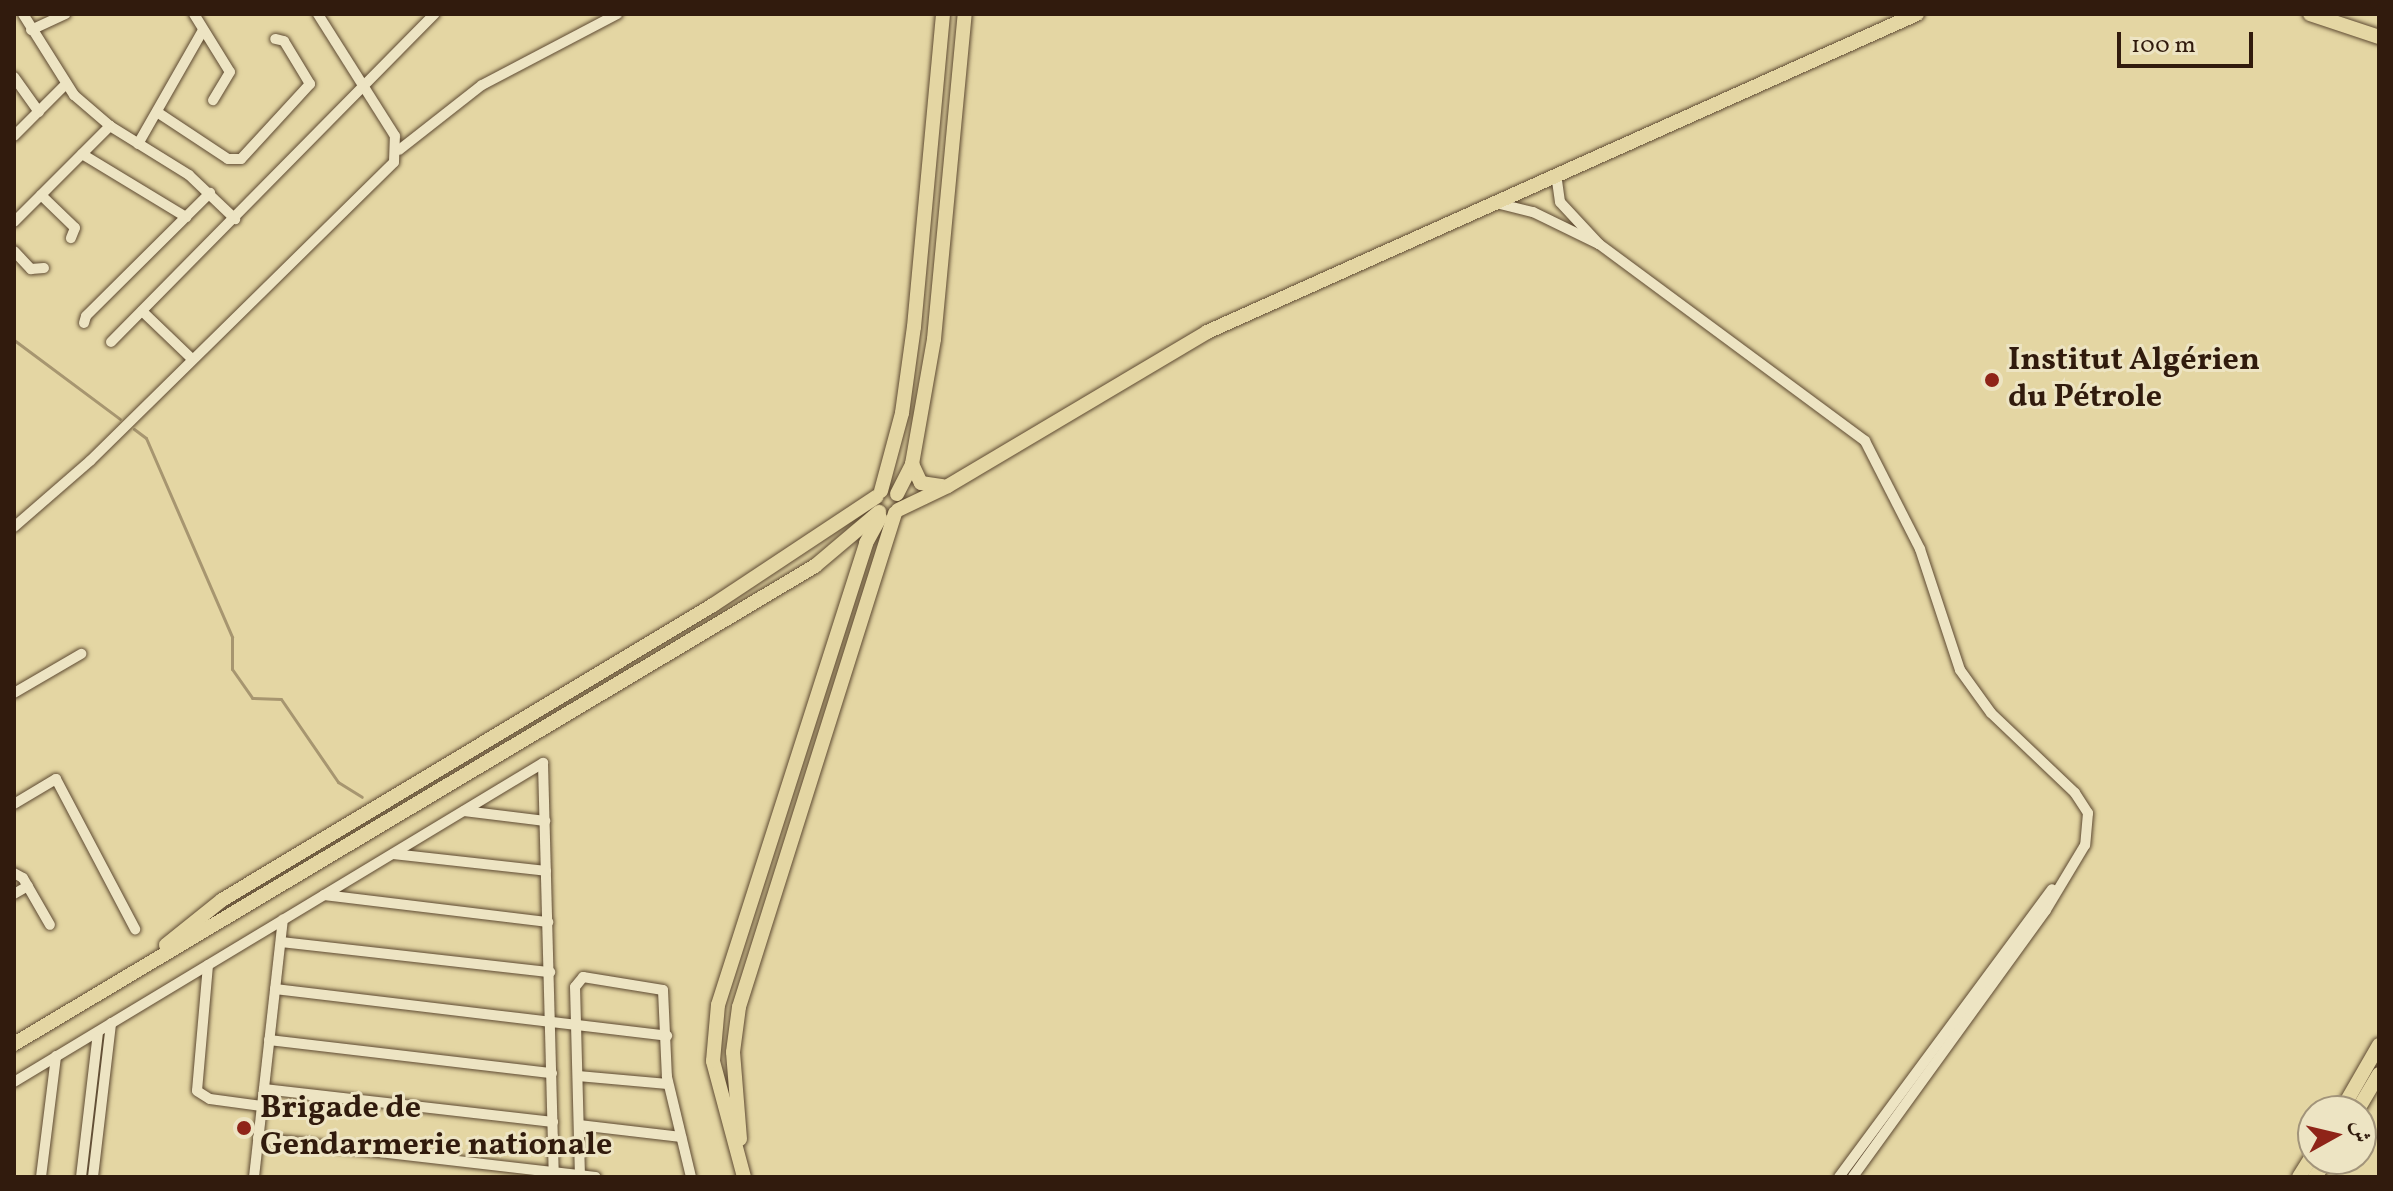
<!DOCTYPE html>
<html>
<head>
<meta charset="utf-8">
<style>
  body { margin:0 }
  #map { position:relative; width:2393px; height:1191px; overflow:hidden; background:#e4d6a3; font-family:Vollkorn,Amiri,serif }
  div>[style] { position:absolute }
  .stream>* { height:3px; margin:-1.5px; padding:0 1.5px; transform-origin:1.5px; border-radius:1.5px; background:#a79670 }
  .roads { filter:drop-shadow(0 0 2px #5e4a32) drop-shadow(0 0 2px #5e4a32) }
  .minor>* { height:10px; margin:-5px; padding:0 5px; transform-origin:5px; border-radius:5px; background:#ede4c3 }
  .major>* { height:14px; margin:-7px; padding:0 7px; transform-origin:7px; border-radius:7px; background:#e4d6a3 }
  .dots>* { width:22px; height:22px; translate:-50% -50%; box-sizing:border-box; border:4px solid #ede4c3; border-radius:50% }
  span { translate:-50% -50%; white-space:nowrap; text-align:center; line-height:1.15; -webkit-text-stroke:6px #ede4c3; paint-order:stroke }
  .poi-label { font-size:32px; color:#311b0d; font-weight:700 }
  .left { translate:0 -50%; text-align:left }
  .frame { position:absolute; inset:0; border:16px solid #311b0d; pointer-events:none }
  .north { position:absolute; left:2297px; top:1095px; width:80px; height:80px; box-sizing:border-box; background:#ede4c3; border:2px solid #a2947a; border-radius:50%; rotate:82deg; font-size:22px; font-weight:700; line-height:32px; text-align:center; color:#311b0d }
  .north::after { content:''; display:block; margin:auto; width:28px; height:36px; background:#8f2418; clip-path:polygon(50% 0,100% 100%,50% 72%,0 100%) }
  .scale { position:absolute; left:2117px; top:32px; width:136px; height:36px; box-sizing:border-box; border:4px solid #311b0d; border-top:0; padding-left:10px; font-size:24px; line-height:28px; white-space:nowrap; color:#311b0d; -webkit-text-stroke:6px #ede4c3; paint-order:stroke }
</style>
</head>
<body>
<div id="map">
  <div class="stream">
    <i style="left:14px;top:340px;width:132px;rotate:36.7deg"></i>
    <i style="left:134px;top:429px;width:15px;rotate:37deg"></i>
    <i style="left:146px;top:438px;width:217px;rotate:66.6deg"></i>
    <i style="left:232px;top:637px;width:32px;rotate:90deg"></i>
    <i style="left:232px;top:669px;width:35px;rotate:55deg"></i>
    <i style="left:252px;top:698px;width:29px;rotate:2deg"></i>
    <i style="left:281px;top:699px;width:101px;rotate:55.5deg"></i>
    <i style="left:338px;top:782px;width:28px;rotate:32deg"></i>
  </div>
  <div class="roads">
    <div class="minor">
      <i style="left:23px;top:14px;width:96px;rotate:57.8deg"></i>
      <i style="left:74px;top:95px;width:48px;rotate:40.7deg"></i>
      <i style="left:110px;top:126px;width:93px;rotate:31.8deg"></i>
      <i style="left:189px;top:175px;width:64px;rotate:43.7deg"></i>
      <i style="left:194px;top:14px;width:68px;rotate:58.2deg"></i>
      <i style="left:230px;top:72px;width:33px;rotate:121deg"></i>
      <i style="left:31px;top:30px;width:38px;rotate:-25deg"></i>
      <i style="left:14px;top:77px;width:43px;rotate:54.5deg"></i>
      <i style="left:157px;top:112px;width:85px;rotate:33.5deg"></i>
      <i style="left:228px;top:159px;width:13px"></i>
      <i style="left:241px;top:159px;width:102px;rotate:-47.4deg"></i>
      <i style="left:310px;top:84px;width:50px;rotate:-121.2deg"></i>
      <i style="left:284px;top:41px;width:9px;rotate:-167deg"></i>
      <i style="left:14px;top:136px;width:72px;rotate:-45deg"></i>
      <i style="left:138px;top:144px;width:131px;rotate:-60.3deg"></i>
      <i style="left:399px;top:150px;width:105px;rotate:-38.1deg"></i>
      <i style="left:482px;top:85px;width:153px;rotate:-27.7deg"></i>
      <i style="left:82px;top:154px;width:122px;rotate:31.2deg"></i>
      <i style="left:41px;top:195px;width:47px;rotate:44.1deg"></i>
      <i style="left:75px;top:228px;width:11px;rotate:112deg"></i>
      <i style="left:1496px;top:203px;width:38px;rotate:14deg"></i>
      <i style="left:1533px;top:212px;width:73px;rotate:25.9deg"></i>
      <i style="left:1599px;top:244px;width:57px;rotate:-132.9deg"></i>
      <i style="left:1560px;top:202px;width:27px;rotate:-98deg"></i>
      <i style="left:14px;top:222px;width:136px;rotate:-45deg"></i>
      <i style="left:1599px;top:244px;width:331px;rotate:36.5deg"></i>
      <i style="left:1865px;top:441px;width:121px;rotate:63deg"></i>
      <i style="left:1920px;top:549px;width:127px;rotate:71.7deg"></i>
      <i style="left:1960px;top:670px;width:53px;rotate:54.2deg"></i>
      <i style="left:1991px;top:713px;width:116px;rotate:43.6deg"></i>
      <i style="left:2075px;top:793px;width:24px;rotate:57deg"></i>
      <i style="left:2088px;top:813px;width:32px;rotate:95deg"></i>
      <i style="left:2085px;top:845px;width:76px;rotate:121deg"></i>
      <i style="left:2046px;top:910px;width:329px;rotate:125.9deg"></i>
      <i style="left:14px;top:251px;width:25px;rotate:47deg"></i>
      <i style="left:31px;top:269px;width:13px;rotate:-4deg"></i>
      <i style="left:142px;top:311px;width:69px;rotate:43.8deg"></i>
      <i style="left:84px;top:323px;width:7px;rotate:-74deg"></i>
      <i style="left:86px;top:316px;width:175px;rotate:-44.8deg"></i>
      <i style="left:111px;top:342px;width:461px;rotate:-45.4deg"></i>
      <i style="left:14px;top:527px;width:101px;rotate:-41deg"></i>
      <i style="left:90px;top:461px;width:426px;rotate:-44.5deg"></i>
      <i style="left:394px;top:162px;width:26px;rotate:-88deg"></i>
      <i style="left:395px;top:136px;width:144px;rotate:-122.3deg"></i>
      <i style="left:14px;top:693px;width:78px;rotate:-30.2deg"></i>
      <i style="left:14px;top:804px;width:49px;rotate:-30.8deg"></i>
      <i style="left:56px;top:779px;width:170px;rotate:62.2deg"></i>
      <i style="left:464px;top:811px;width:82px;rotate:7deg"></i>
      <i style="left:393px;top:854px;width:154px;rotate:6.3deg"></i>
      <i style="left:14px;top:873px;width:10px;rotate:29deg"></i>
      <i style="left:23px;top:878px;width:54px;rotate:60.1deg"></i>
      <i style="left:14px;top:894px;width:16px;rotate:-30deg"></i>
      <i style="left:324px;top:895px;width:226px;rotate:6.9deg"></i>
      <i style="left:281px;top:942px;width:271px;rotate:6.4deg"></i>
      <i style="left:208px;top:965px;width:126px;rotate:95deg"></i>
      <i style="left:197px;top:1091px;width:15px;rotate:32deg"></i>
      <i style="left:210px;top:1099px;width:52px;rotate:7.7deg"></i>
      <i style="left:275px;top:989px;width:395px;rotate:6.8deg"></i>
      <i style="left:269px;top:1040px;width:285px;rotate:6.7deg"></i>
      <i style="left:578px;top:1076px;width:90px;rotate:5.1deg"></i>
      <i style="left:14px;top:1082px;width:618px;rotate:-31.09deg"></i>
      <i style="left:543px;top:763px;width:414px;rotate:88.5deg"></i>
      <i style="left:264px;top:1089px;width:291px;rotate:6.5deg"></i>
      <i style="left:579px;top:1125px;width:103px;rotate:6.7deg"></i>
      <i style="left:258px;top:1138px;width:340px;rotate:6.6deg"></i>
      <i style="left:41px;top:1177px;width:122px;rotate:-82.9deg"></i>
      <i style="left:81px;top:1177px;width:146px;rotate:-83.3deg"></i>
      <i style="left:93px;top:1177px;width:155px;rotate:-83.3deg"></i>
      <i style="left:254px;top:1177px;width:259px;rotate:-83.6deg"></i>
      <i style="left:580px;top:1177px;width:190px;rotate:-91.5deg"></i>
      <i style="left:575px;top:987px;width:13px;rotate:-51deg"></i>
      <i style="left:583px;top:977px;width:81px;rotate:9.2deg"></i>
      <i style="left:663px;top:990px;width:87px;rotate:87.4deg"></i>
      <i style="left:667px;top:1077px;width:103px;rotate:76.5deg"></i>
      <i style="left:1839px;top:1177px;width:358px;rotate:-53.5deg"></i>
    </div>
    <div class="major">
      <i style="left:2310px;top:14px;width:73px;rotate:18.4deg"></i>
      <i style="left:912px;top:464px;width:21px;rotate:65deg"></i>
      <i style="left:921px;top:483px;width:22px;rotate:8deg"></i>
      <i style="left:881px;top:491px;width:81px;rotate:-74.9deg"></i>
      <i style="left:902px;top:413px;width:87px;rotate:-82.1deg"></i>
      <i style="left:914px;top:327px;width:314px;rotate:-84.7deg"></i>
      <i style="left:897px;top:494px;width:34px;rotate:-63deg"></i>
      <i style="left:912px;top:464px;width:127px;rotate:-80deg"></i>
      <i style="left:934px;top:339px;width:326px;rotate:-84.6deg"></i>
      <i style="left:898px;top:510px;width:55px;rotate:-25.6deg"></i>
      <i style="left:948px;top:486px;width:301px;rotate:-30.7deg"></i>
      <i style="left:1207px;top:332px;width:778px;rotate:-24.13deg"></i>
      <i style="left:166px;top:945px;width:72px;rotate:-38.8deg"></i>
      <i style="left:222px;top:900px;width:573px;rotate:-31deg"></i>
      <i style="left:713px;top:605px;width:196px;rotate:-33.5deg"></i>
      <i style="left:14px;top:1044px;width:933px;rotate:-30.83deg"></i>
      <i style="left:815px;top:566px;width:84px;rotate:-40.2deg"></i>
      <i style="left:2341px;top:1111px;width:76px;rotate:-60.1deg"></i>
      <i style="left:2357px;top:1111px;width:43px;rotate:-59.3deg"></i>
      <i style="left:740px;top:1139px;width:87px;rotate:-94.6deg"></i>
      <i style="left:733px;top:1052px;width:45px;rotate:-82.4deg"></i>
      <i style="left:739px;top:1007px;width:518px;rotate:-72.47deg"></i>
      <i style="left:744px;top:1177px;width:120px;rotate:-105deg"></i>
      <i style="left:713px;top:1061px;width:56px;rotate:-84.9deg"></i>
      <i style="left:718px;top:1005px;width:485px;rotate:-72.2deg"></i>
      <i style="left:866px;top:543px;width:29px;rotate:-61deg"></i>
      <i style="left:2299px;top:1177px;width:26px;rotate:-58deg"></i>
      <i style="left:2315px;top:1177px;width:22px;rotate:-56deg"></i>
    </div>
  </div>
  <div class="dots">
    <i style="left:1992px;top:380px;background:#8f2418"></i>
    <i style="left:244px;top:1128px;background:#8f2418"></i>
  </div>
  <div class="poi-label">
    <span class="left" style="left:2008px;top:380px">Institut Algérien<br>du Pétrole</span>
    <span class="left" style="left:260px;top:1128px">Brigade de<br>Gendarmerie nationale</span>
  </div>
  <div class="frame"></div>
  <div class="north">ش</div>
  <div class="scale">100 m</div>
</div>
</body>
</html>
